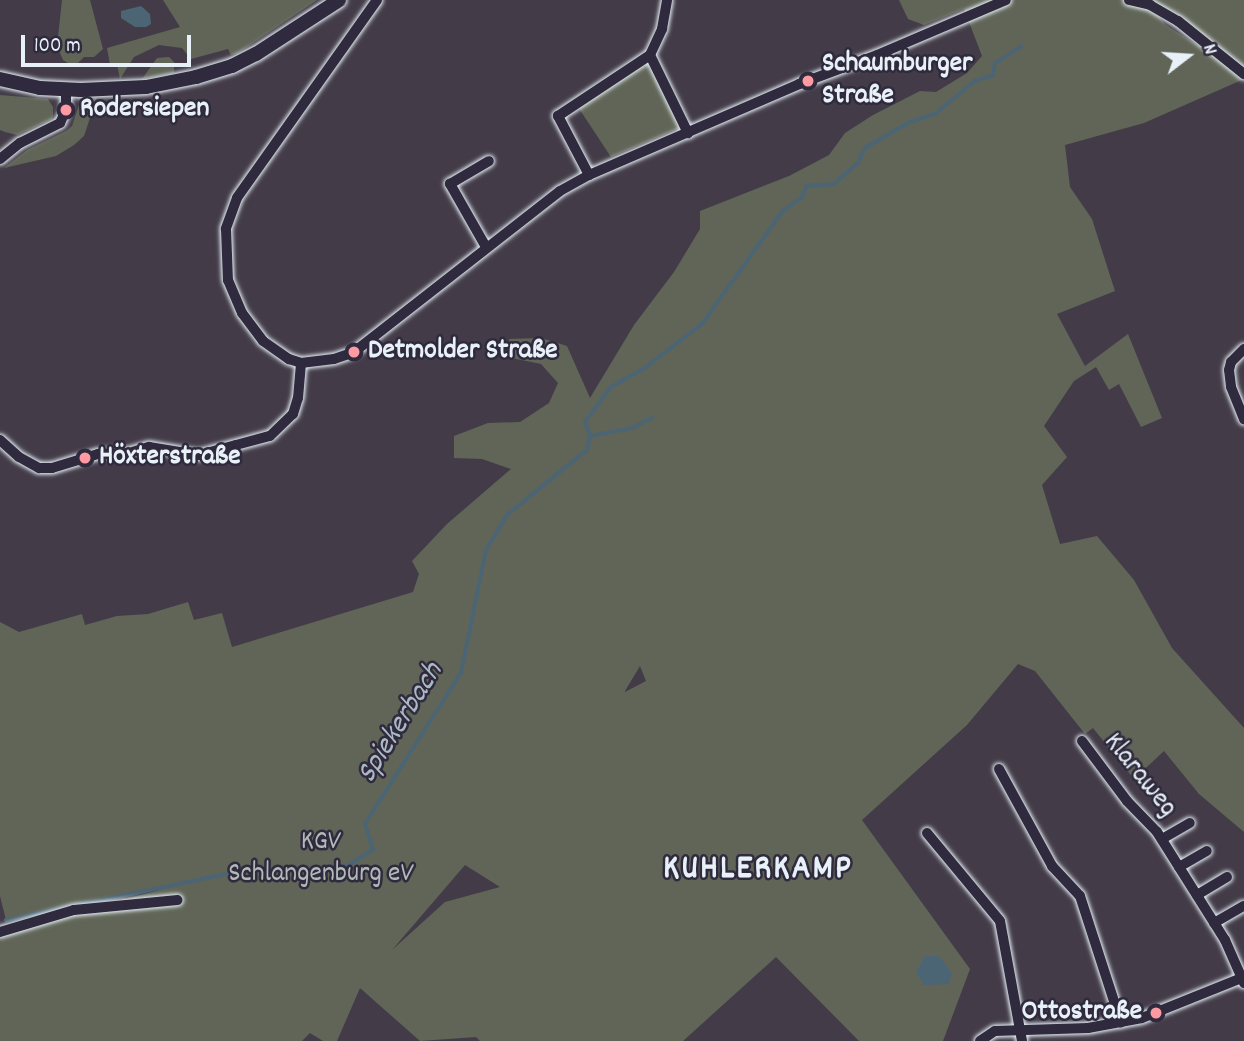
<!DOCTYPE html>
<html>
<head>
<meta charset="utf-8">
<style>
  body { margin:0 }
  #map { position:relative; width:1244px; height:1041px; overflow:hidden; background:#433c48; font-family:Dekko,sans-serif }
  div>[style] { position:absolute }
  .green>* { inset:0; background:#606557 }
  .water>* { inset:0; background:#4c6574 }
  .stream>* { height:3.5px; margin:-1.75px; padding:0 1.75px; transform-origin:1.75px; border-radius:1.75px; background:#4c6574 }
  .roads { filter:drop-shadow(0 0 2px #e8f1f8) drop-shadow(0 0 2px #e8f1f8) }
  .street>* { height:10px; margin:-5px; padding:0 5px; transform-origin:5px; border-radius:5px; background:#2f2a3d }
  .secondary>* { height:14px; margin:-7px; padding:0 7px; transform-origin:7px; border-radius:7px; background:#2f2a3d }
  .dots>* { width:19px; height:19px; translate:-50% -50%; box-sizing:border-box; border:4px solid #2f2a3d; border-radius:50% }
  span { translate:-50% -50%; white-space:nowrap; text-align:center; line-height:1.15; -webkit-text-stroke:5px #2f2a3d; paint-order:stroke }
  .poi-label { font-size:28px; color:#e8f1f8; font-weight:700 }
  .left { translate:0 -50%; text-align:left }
  .right { translate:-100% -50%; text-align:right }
  .street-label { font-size:28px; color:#e8f1f8 }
  .park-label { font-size:28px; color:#b2b9b8 }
  .water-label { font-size:30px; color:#aab9c3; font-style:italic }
  .district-label { font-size:35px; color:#e8f1f8; font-weight:700; letter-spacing:2px }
  .north { position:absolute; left:1153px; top:21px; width:70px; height:70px; -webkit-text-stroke:5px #2f2a3d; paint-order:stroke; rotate:73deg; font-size:19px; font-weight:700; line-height:28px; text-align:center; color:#e8f1f8 }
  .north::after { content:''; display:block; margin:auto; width:24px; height:32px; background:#e8f1f8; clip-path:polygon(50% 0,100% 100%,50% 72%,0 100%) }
  .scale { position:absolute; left:21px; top:35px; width:170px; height:32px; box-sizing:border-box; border:4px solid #e8f1f8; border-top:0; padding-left:9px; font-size:21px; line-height:24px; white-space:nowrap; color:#e8f1f8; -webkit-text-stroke:5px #2f2a3d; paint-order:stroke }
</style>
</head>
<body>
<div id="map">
  <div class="green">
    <i style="clip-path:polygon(62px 0,90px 0,103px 49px,94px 57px,84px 57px,74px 67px,63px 60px,57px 46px)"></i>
    <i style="clip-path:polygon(163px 0,317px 0,238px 53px,231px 55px,228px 49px,191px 59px,182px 48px,159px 45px,134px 57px,120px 79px,117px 64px,110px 65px,107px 48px,180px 27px)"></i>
    <i style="clip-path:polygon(evenodd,899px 0,1244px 0,1244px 69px,1183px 18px,1147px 3px,1166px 25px,1244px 75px,1244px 79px,1144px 123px,1065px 145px,1070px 187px,1092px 219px,1115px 291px,1057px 314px,1085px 366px,1128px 334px,1162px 418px,1141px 427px,1119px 384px,1109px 390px,1096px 367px,1074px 381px,1044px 426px,1067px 457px,1042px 485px,1060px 544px,1097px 536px,1134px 580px,1172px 648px,1244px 728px,1244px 832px,1199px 794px,1164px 751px,1134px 779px,1093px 728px,1085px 734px,1035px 671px,1018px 664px,967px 725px,862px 820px,970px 969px,943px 1041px,859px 1041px,776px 957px,683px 1041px,480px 1041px,476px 1037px,420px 1041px,360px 988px,337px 1041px,323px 1041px,310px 1033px,302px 1041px,0 1041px,0 934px,195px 880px,6px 920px,0 896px,0 622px,19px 632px,82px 614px,85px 625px,117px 616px,148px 614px,188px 602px,194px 620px,222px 613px,232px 647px,413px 592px,419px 574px,412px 561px,447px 524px,511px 469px,482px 459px,454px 458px,454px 436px,488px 423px,520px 422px,549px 403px,558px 383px,541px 364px,512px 358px,509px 339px,541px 338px,567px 346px,590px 398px,634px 325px,674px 272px,700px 229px,700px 211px,789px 176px,829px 155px,845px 133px,873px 115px,920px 91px,936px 92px,967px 73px,982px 56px,964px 9px,924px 25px,908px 19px,899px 0,640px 666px,646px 681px,625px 692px,625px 691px,640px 666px,899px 0,465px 865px,500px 887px,445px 902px,392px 950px,465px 865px)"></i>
    <i style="clip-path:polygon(169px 57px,174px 62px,174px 73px,142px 79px,157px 58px)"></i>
    <i style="clip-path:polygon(648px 60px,684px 126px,611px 157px,578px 107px)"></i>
    <i style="clip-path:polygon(0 95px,48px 99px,53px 107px,53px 116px,52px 119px,17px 135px,5px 132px,0 130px)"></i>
    <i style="clip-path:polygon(97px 97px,84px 136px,74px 145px,56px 156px,4px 168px,27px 150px,66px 131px,72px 126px,79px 105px)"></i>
  </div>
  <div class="water">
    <i style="clip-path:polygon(141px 6px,150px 14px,151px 24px,146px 27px,135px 27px,121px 18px,121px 11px)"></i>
    <i style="clip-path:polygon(925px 956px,939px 956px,952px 973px,949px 984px,924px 985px,916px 972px)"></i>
  </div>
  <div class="stream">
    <i style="left:591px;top:436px;width:42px;rotate:-11deg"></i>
    <i style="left:632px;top:428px;width:22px;rotate:-27deg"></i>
    <i style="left:6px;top:920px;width:244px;rotate:-11.8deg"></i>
    <i style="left:245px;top:870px;width:102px;rotate:-2.2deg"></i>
    <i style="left:347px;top:866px;width:31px;rotate:-32deg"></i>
    <i style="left:373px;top:850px;width:27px;rotate:-107deg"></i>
    <i style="left:365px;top:824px;width:179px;rotate:-57.6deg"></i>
    <i style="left:461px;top:673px;width:126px;rotate:-78.5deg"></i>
    <i style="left:486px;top:550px;width:41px;rotate:-59deg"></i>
    <i style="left:507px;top:515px;width:103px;rotate:-39.1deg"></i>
    <i style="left:587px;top:450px;width:13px;rotate:-77deg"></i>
    <i style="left:590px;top:437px;width:16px;rotate:-108deg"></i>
    <i style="left:585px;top:422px;width:44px;rotate:-53.4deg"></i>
    <i style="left:611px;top:387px;width:39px;rotate:-29deg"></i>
    <i style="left:645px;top:368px;width:72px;rotate:-37.7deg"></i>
    <i style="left:702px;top:324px;width:139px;rotate:-54.4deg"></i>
    <i style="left:783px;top:211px;width:24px;rotate:-36deg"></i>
    <i style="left:802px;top:197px;width:12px;rotate:-66deg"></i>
    <i style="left:807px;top:186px;width:27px;rotate:-4deg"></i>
    <i style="left:834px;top:184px;width:32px;rotate:-41deg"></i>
    <i style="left:858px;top:163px;width:17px;rotate:-65deg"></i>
    <i style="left:865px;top:148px;width:52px;rotate:-30deg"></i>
    <i style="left:910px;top:122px;width:26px;rotate:-18deg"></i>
    <i style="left:935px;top:114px;width:52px;rotate:-39.5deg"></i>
    <i style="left:975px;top:81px;width:19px;rotate:-18deg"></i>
    <i style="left:993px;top:75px;width:12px;rotate:-81deg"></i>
    <i style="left:995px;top:63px;width:31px;rotate:-32deg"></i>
  </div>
  <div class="roads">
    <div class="street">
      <i style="left:377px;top:0;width:242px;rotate:125.3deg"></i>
      <i style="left:237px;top:198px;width:33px;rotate:110deg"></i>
      <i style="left:226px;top:229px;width:51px;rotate:87.8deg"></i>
      <i style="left:228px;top:280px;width:36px;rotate:67deg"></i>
      <i style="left:242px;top:313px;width:35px;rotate:53deg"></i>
      <i style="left:263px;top:341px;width:32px;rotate:35deg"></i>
      <i style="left:289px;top:359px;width:13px;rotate:18deg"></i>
      <i style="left:301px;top:363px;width:33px;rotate:-7deg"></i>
      <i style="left:334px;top:359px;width:21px;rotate:-19deg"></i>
      <i style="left:354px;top:352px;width:261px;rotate:-38deg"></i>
      <i style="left:560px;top:191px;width:33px;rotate:-29deg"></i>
      <i style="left:589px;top:175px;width:229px;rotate:-23.4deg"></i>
      <i style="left:799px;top:84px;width:83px;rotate:-20.4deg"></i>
      <i style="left:877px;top:55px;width:140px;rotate:-23.1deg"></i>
      <i style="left:1129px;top:0;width:22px;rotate:13deg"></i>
      <i style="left:1150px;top:5px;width:32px;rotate:30deg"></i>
      <i style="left:1178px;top:21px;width:85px;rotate:38.8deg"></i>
      <i style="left:650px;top:55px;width:87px;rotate:64deg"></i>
      <i style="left:0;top:159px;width:26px;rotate:-39deg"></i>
      <i style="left:20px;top:143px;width:45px;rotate:-26.6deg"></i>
      <i style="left:60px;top:123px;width:14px;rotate:-65deg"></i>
      <i style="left:66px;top:110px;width:20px;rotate:-90deg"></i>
      <i style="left:589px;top:175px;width:67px;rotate:-117.7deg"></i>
      <i style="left:558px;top:116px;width:110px;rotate:-33.5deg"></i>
      <i style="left:650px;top:55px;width:29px;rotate:-65deg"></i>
      <i style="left:662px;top:29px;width:29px;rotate:-80deg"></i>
      <i style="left:486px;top:247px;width:73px;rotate:-119.7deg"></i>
      <i style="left:450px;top:184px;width:45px;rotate:-30.5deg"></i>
      <i style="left:1244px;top:349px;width:18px;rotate:135deg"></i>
      <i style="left:1231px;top:362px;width:8px;rotate:104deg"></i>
      <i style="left:1229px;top:370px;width:17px;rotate:83deg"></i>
      <i style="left:1231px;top:387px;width:35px;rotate:68deg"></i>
      <i style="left:0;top:440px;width:25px;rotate:42deg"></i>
      <i style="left:19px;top:457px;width:23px;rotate:29deg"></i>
      <i style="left:39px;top:468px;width:13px"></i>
      <i style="left:52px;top:468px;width:48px;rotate:-16.9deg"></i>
      <i style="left:98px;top:454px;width:31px;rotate:-2deg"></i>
      <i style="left:129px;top:453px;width:21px;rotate:-17deg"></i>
      <i style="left:149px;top:447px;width:51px;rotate:9.1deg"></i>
      <i style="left:199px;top:455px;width:38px;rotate:-15deg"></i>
      <i style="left:236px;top:445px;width:35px;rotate:-15deg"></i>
      <i style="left:270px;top:436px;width:32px;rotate:-44deg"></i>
      <i style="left:293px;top:414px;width:17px;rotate:-73deg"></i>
      <i style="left:298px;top:398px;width:35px;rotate:-85deg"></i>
      <i style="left:1082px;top:741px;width:75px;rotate:53.1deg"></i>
      <i style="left:1127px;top:801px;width:43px;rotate:45.9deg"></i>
      <i style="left:1157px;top:832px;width:128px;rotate:57.8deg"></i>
      <i style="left:1225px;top:940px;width:47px;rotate:66.2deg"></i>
      <i style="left:999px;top:769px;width:111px;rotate:61.3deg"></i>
      <i style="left:1052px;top:866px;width:41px;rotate:47deg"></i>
      <i style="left:1080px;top:896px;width:133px;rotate:72.1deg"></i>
      <i style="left:927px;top:833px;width:114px;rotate:50.3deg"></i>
      <i style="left:1000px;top:921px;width:122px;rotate:79.6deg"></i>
      <i style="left:1162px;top:839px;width:32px;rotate:-30deg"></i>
      <i style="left:1179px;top:867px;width:32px;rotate:-30deg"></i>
      <i style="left:1197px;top:895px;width:35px;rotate:-31deg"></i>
      <i style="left:1214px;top:923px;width:34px;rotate:-30deg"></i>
      <i style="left:0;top:932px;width:77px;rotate:-16.6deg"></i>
      <i style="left:74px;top:910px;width:104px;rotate:-5.5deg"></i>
      <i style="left:980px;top:1041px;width:18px;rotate:-34deg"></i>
      <i style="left:995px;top:1031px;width:93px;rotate:-1.8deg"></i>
      <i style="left:1088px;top:1028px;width:55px;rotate:-10.5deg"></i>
      <i style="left:1142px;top:1018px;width:110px;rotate:-21.9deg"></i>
    </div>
    <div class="secondary">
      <i style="left:0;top:79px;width:41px;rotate:12.7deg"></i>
      <i style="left:40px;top:88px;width:41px;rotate:2.8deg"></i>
      <i style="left:81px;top:90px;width:65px;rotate:-2.6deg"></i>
      <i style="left:146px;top:87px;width:51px;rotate:-11.3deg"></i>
      <i style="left:196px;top:77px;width:38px;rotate:-17deg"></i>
      <i style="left:232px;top:66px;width:27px;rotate:-27deg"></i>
      <i style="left:256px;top:54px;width:99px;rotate:-33deg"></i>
    </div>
  </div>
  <div class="dots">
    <i style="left:808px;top:81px;background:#ff9aa2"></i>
    <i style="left:66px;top:110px;background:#ff9aa2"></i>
    <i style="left:354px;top:352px;background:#ff9aa2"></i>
    <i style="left:85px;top:458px;background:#ff9aa2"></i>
    <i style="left:1156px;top:1013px;background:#ff9aa2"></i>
  </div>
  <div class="poi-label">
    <span class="left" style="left:822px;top:81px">Schaumburger<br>Straße</span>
    <span class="left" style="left:80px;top:110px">Rodersiepen</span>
    <span class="left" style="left:368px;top:352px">Detmolder Straße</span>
    <span class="left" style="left:99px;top:458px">Höxterstraße</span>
    <span class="right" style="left:1142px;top:1013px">Ottostraße</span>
  </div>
  <div class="street-label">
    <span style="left:1139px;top:776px;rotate:51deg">Klaraweg</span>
  </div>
  <div class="park-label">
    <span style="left:321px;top:859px">KGV<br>Schlangenburg eV</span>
  </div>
  <div class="water-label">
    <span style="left:402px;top:724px;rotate:-58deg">Spiekerbach</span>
  </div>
  <div class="district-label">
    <span style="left:758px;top:870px">KUHLERKAMP</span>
  </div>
  <div class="north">N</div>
  <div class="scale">100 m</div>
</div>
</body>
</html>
